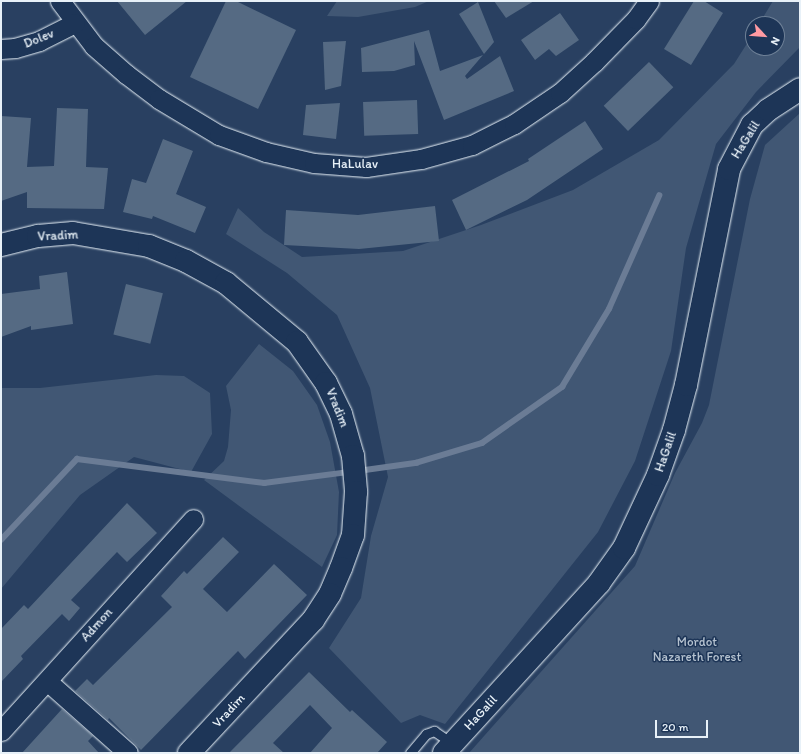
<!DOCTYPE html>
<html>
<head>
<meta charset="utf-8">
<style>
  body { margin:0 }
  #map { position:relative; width:801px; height:754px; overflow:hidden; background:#294061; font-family:Itim,sans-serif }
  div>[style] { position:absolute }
  .green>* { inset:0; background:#415774 }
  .stream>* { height:5.5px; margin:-2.75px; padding:0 2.75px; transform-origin:2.75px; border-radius:2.75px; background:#6b7c95 }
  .building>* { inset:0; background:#556a83; transform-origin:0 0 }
  .roads { filter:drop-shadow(0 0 1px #e8f1f8) drop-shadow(0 0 1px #e8f1f8) }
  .lane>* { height:9px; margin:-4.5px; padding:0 4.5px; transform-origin:4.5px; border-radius:4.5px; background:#1d3557 }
  .street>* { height:19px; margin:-9.5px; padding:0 9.5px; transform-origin:9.5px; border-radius:9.5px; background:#1d3557 }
  .secondary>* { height:22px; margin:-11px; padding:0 11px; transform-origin:11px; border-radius:11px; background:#1d3557 }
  span { translate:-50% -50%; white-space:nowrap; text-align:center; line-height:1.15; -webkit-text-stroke:3px #1d3557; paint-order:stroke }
  .street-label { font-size:13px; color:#e8f1f8 }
  .park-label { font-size:13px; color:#b6c3d0 }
  .frame { position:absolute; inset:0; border:2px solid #e8f1f8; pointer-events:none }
  .north { position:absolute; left:745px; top:16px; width:40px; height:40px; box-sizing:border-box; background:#1d3557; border:1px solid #6e8097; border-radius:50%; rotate:116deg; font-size:11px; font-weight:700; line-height:16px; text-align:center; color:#e8f1f8 }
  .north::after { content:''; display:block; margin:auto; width:14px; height:18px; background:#ff9aa2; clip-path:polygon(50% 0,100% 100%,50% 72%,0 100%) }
  .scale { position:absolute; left:655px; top:720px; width:53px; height:18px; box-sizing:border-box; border:2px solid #e8f1f8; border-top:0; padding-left:5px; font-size:12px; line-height:14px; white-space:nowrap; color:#e8f1f8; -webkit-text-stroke:3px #1d3557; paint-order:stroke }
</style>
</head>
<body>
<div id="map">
  <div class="green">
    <i style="clip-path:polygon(337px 1px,429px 1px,415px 7px,358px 17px,327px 16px)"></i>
    <i style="clip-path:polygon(773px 1px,800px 1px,800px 47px,756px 92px,716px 144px,686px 248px,671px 351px,635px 461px,598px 532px,445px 724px,420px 715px,401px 723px,329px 648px,361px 598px,371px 536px,388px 477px,370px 388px,337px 315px,287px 273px,226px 234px,238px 208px,264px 232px,302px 257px,403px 251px,481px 225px,573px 190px,659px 140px,734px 64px,753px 34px,753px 48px,777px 48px,777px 24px,759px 24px)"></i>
    <i style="clip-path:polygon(800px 113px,800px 753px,469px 753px,635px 566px,675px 473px,702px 423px,709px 405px,750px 199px,765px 145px)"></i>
    <i style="clip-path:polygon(259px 344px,293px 371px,317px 405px,330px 442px,339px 492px,337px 535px,322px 567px,204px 480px,224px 461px,228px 447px,231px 410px,226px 386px)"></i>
    <i style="clip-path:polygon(156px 375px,184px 376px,210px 393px,212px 434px,191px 472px,134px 457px,80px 495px,1px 589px,1px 388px,40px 388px)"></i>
  </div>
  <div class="stream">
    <i style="left:358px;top:471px;width:59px;rotate:-7.9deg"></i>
    <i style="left:416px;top:463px;width:69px;rotate:-16.9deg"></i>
    <i style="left:482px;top:443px;width:98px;rotate:-35deg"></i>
    <i style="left:562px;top:387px;width:91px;rotate:-58.9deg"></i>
    <i style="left:609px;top:309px;width:124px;rotate:-66.1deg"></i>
    <i style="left:1px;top:540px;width:111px;rotate:-46.8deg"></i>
    <i style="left:77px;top:459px;width:189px;rotate:7.3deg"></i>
    <i style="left:264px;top:483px;width:86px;rotate:-7.4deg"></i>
  </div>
  <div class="building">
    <i style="clip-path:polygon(117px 1px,187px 1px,145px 35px)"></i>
    <i style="clip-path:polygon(226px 1px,236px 1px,296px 30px,258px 109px,190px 77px)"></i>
    <i style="clip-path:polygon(494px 1px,534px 1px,506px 18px)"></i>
    <i style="clip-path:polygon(694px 1px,704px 1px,723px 13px,691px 65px,664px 49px)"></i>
    <i style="clip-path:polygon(478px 2px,494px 42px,484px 54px,459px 14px)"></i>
    <i style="clip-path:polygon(560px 13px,579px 40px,556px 56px,549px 49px,535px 60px,521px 40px)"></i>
    <i style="clip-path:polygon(429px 30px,440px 71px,483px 55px,465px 76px,467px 79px,500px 56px,514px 91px,444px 120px,414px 41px,415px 65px,394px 71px,362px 72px,361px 48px)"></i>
    <i style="clip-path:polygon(346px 41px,341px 86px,325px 90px,323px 42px)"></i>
    <i style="left:649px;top:62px;width:35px;height:63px;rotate:46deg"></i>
    <i style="left:417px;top:100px;width:34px;height:54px;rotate:88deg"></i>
    <i style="clip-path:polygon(340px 103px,336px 139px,303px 135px,306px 105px)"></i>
    <i style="clip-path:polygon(57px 108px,88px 109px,86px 167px,108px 168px,104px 209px,27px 208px,27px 192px,1px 201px,1px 116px,31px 118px,27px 167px,54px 166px)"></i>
    <i style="clip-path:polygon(585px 121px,603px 149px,527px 200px,466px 230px,452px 200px,529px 161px,528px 159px)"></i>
    <i style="clip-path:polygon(163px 139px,193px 151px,176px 194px,206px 207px,195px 233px,153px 216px,152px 219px,123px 212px,132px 179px,146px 183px)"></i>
    <i style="clip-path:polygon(435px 206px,439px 241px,359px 249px,284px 245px,286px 210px,358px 215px)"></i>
    <i style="clip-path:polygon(67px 272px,73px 324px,31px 330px,31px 326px,1px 337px,1px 294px,40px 289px,39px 276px)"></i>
    <i style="left:126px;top:284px;width:38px;height:52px;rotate:14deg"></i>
    <i style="clip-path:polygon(127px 503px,157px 533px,127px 562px,117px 552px,71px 600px,80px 608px,69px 621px,62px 614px,21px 656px,23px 659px,1px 682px,1px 629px,24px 605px,28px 609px)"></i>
    <i style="clip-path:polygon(223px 537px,239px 552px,203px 589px,227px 612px,274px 564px,307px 595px,245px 659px,238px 651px,141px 750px,109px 718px,108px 720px,75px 691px,87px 679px,93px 685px,172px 607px,161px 596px,184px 571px,187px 574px)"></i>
    <i style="clip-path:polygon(309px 672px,350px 712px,352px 710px,387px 742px,377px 753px,310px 753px,332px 728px,310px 705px,273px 743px,284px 753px,229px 753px)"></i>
    <i style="clip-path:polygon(62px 709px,93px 736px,88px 741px,99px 753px,22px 753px)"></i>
  </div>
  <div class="roads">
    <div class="lane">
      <i style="left:410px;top:753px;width:25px;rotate:-50deg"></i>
      <i style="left:426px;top:734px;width:9px;rotate:-21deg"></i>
      <i style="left:434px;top:731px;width:23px;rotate:34deg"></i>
    </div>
    <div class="street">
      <i style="left:60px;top:1px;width:56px;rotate:52.9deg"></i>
      <i style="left:94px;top:46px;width:43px;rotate:41.2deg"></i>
      <i style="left:126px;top:74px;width:41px;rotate:37.1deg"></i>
      <i style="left:159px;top:99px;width:70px;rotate:31deg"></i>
      <i style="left:219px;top:135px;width:50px;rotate:19.9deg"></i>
      <i style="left:266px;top:152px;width:49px;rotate:12.9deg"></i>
      <i style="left:314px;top:163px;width:52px;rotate:4.4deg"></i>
      <i style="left:366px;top:167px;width:56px;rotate:-8.3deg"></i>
      <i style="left:421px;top:159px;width:53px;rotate:-15.4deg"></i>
      <i style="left:472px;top:145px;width:47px;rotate:-26.6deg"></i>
      <i style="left:514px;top:124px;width:55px;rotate:-34deg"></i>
      <i style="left:560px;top:93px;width:46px;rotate:-42.4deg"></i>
      <i style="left:594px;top:62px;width:60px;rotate:-45.7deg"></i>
      <i style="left:636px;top:19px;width:22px;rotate:-54deg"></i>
      <i style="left:1px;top:49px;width:14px;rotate:-4deg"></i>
      <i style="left:15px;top:48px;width:25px;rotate:-16deg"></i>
      <i style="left:39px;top:41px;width:40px;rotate:-26.6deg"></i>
      <i style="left:47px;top:681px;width:108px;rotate:41.6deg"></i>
      <i style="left:1px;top:731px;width:286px;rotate:-47.8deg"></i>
    </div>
    <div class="secondary">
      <i style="left:1px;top:245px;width:38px;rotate:-14deg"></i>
      <i style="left:38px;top:236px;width:35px;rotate:-5deg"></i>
      <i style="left:73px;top:233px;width:77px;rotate:9.7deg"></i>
      <i style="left:149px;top:246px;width:40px;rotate:22deg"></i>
      <i style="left:186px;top:261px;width:46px;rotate:28.8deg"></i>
      <i style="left:226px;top:283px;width:92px;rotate:39.7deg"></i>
      <i style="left:297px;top:342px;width:50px;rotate:54.7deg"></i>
      <i style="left:326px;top:383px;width:34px;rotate:64deg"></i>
      <i style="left:341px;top:414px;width:44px;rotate:74.1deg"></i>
      <i style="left:353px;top:456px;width:36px;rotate:85deg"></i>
      <i style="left:356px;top:492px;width:43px;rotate:94deg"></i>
      <i style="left:353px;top:535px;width:35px;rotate:110deg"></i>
      <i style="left:341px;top:568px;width:28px;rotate:113deg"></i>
      <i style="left:330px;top:594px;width:31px;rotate:123deg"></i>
      <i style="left:313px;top:620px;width:182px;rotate:133deg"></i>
      <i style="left:444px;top:753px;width:230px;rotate:-47.6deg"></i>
      <i style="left:599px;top:583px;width:43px;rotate:-54.5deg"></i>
      <i style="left:624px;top:548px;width:81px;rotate:-65deg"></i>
      <i style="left:658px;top:475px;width:48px;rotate:-70.4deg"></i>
      <i style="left:674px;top:430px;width:47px;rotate:-75.1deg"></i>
      <i style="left:686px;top:385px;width:220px;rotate:-78.7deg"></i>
      <i style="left:729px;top:169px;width:50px;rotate:-62.4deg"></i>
      <i style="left:752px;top:125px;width:22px;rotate:-43deg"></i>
      <i style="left:768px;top:110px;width:38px;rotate:-33deg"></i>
    </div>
  </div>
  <div class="street-label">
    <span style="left:39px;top:39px;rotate:-22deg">Dolev</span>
    <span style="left:746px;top:140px;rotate:-58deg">HaGalil</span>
    <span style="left:355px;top:164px">HaLulav</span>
    <span style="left:58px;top:236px;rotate:-3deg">Vradim</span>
    <span style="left:337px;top:408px;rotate:68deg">Vradim</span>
    <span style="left:666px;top:452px;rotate:-71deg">HaGalil</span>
    <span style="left:97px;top:625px;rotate:-48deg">Admon</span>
    <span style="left:229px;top:711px;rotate:-47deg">Vradim</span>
    <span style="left:481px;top:713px;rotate:-47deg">HaGalil</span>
  </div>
  <div class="park-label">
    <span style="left:697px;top:650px">Mordot<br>Nazareth Forest</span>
  </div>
  <div class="frame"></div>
  <div class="north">N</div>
  <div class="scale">20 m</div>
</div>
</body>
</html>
